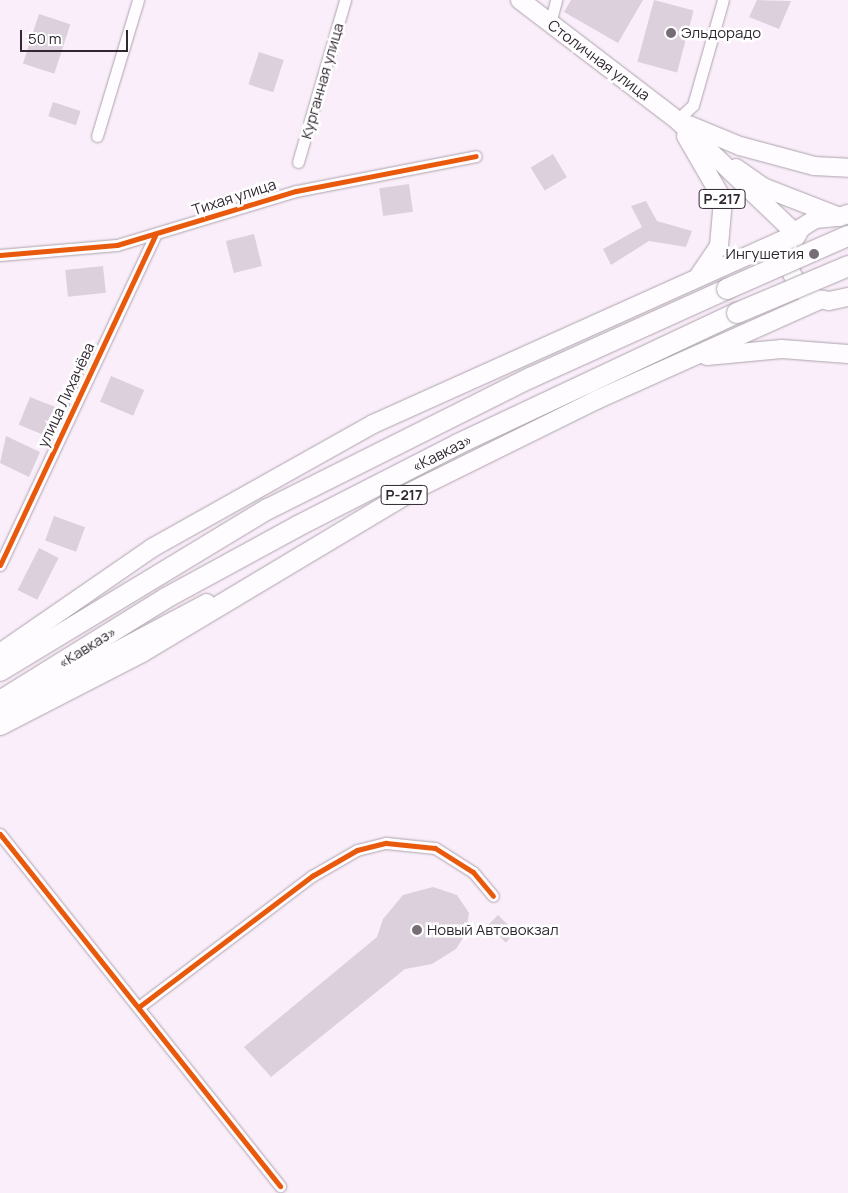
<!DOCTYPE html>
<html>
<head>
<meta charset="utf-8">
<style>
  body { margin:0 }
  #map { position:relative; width:848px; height:1193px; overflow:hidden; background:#faeefa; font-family:Manrope,sans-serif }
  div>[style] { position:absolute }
  .building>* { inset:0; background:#dbd0db; transform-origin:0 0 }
  .roads { filter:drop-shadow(0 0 1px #aca3ac) drop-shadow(0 0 1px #aca3ac) }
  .street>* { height:11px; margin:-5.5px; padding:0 5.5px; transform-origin:5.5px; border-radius:5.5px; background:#fefcfe }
  .primary>* { height:18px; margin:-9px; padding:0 9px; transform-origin:9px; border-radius:9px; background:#fefcfe }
  .highway>* { height:20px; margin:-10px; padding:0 10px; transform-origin:10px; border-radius:10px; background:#fefcfe }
  .bridges { filter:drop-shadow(0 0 1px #aca3ac) drop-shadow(0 0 1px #aca3ac) }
  .highway-bridge>* { height:20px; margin:-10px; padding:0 10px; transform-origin:10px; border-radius:10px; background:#fefcfe }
  .cycleway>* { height:5px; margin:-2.5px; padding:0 2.5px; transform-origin:2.5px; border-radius:2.5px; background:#e8590c }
  .dots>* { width:14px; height:14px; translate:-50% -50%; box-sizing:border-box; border:2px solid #fff; border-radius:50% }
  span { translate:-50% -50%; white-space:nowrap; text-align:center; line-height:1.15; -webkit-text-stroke:5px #fff; paint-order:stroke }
  .shield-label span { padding:1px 4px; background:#fff; border:1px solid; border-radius:4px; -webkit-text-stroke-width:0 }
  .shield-label { font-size:14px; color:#312831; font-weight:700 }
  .poi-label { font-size:15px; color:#312831 }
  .left { translate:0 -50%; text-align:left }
  .right { translate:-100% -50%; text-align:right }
  .street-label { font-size:15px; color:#312831 }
  .scale { position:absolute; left:20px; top:30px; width:108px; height:22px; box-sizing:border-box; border:2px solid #312831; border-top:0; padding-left:6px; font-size:15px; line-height:18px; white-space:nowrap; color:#312831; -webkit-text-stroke:4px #fff; paint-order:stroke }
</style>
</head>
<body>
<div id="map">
  <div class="building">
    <i style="clip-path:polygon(571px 0,643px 0,618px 43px,564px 12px)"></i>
    <i style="left:654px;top:0;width:41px;height:64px;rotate:15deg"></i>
    <i style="clip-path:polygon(757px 0,791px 1px,779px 29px,749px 17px)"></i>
    <i style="left:39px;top:14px;width:33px;height:52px;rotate:18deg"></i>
    <i style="left:259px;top:52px;width:26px;height:34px;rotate:18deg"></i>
    <i style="left:53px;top:102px;width:29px;height:15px;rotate:18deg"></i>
    <i style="left:553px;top:154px;width:27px;height:26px;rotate:59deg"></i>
    <i style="left:409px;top:184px;width:28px;height:30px;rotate:82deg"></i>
    <i style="clip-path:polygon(646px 201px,657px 221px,692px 231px,686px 247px,649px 241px,611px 265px,603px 249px,642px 227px,631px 206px)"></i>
    <i style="left:254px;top:234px;width:33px;height:29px;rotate:76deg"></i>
    <i style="left:103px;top:266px;width:27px;height:38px;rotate:84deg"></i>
    <i style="left:111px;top:376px;width:36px;height:28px;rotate:23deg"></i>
    <i style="left:30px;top:397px;width:29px;height:30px;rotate:22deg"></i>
    <i style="clip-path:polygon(6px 436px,40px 452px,29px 477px,0 463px)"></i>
    <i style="left:54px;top:516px;width:33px;height:26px;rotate:20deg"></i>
    <i style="left:39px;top:548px;width:22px;height:47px;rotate:27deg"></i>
    <i style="clip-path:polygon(433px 887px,457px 895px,469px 913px,466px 933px,456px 949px,432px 964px,405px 969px,271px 1077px,244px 1047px,377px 937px,383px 919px,403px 895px)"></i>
    <i style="left:498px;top:915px;width:25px;height:14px;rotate:45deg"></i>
  </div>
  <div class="roads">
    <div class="street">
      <i style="left:550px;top:23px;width:24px;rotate:-75deg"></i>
      <i style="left:677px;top:120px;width:22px;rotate:-43deg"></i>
      <i style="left:693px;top:105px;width:109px;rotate:-74.1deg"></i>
      <i style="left:97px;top:136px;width:142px;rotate:-73.2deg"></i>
      <i style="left:298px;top:162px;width:169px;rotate:-73.8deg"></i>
      <i style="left:0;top:255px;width:117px;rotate:-4.9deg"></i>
      <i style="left:117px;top:245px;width:187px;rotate:-16.8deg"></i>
      <i style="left:296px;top:191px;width:183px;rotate:-11deg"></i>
      <i style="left:0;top:565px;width:364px;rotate:-64.8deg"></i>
      <i style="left:0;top:834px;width:450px;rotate:51.5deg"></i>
      <i style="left:140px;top:1006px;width:216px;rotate:-37.1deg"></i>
      <i style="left:312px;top:876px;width:52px;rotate:-30deg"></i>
      <i style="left:357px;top:850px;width:30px;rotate:-14deg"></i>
      <i style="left:386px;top:843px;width:49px;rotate:5.8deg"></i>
      <i style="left:435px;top:848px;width:45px;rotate:32.3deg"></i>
      <i style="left:473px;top:872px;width:31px;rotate:50deg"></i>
    </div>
    <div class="primary">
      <i style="left:689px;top:125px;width:55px;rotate:22.4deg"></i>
      <i style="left:740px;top:146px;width:77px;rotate:15.1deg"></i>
      <i style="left:814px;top:166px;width:34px;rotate:3deg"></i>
      <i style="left:686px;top:136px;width:74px;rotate:60deg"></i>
      <i style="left:723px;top:200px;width:46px;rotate:95deg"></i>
      <i style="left:719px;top:246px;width:36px;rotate:124deg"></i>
      <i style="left:736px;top:168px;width:35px;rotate:35deg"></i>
      <i style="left:765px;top:188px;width:80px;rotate:21.1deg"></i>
      <i style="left:840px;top:217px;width:9px;rotate:-21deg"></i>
      <i style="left:837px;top:217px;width:22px;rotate:175deg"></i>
      <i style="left:815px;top:219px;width:17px;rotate:147deg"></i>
      <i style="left:801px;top:228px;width:24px;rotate:120deg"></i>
      <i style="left:789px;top:249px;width:17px;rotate:93deg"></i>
      <i style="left:788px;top:266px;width:25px;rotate:63deg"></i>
      <i style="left:799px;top:288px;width:16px;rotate:38deg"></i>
      <i style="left:812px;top:298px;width:17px;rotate:10deg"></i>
      <i style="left:829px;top:301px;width:19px;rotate:-12deg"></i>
      <i style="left:707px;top:356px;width:75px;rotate:-5.3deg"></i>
      <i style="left:782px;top:349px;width:66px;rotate:4.3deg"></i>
      <i style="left:392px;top:501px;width:228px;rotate:-26.3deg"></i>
      <i style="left:596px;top:400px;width:245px;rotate:-24.1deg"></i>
      <i style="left:0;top:653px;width:185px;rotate:-34.6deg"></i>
      <i style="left:152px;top:548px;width:253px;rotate:-29.3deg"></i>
      <i style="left:373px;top:424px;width:464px;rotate:-24.2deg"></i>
      <i style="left:796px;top:234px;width:165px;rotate:-136.2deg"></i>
      <i style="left:677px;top:120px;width:198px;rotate:-142.6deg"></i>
      <i style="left:0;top:713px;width:234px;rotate:-28deg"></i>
    </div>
    <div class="highway">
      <i style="left:0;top:671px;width:313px;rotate:-31.2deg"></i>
      <i style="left:268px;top:509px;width:293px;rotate:-26.6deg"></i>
      <i style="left:530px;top:378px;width:216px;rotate:-24.3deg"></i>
      <i style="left:0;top:701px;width:195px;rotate:-31.8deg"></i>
      <i style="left:166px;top:598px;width:148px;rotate:-28.6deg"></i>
      <i style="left:296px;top:527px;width:182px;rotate:-27.1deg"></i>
      <i style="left:458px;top:444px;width:308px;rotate:-25.2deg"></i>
      <i style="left:0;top:725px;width:160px;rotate:-27.2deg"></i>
      <i style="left:142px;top:652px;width:305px;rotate:-30.9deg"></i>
    </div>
  </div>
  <div class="bridges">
    <div class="highway-bridge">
      <i style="left:727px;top:289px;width:132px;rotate:-23.7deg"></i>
      <i style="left:737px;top:313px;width:121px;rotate:-22.9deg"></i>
    </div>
  </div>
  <div class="cycleway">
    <i style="left:0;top:255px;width:117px;rotate:-4.9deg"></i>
    <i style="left:117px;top:245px;width:187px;rotate:-16.8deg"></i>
    <i style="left:296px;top:191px;width:183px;rotate:-11deg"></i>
    <i style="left:0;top:565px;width:364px;rotate:-64.8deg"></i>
    <i style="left:0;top:834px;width:450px;rotate:51.5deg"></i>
    <i style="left:140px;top:1006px;width:216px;rotate:-37.1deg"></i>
    <i style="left:312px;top:876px;width:52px;rotate:-30deg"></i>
    <i style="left:357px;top:850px;width:30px;rotate:-14deg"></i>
    <i style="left:386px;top:843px;width:49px;rotate:5.8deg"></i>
    <i style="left:435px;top:848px;width:45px;rotate:32.3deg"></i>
    <i style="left:473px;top:872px;width:31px;rotate:50deg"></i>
  </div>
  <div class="dots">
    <i style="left:671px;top:33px;background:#776d77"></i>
    <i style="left:814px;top:254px;background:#776d77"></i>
    <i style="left:417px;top:930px;background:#776d77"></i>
  </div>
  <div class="shield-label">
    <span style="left:722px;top:199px">Р-217</span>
    <span style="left:404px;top:495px">Р-217</span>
  </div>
  <div class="poi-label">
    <span class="left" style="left:681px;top:33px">Эльдорадо</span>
    <span class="right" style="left:804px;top:254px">Ингушетия</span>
    <span class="left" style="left:427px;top:930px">Новый Автовокзал</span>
  </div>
  <div class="street-label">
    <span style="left:599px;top:60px;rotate:37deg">Столичная улица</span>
    <span style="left:322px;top:81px;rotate:-74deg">Курганная улица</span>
    <span style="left:234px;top:197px;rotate:-18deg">Тихая улица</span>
    <span style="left:66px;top:395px;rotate:-65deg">улица Лихачёва</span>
    <span style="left:442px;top:453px;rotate:-27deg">«Кавказ»</span>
    <span style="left:87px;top:647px;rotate:-32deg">«Кавказ»</span>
  </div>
  <div class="scale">50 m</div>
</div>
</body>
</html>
